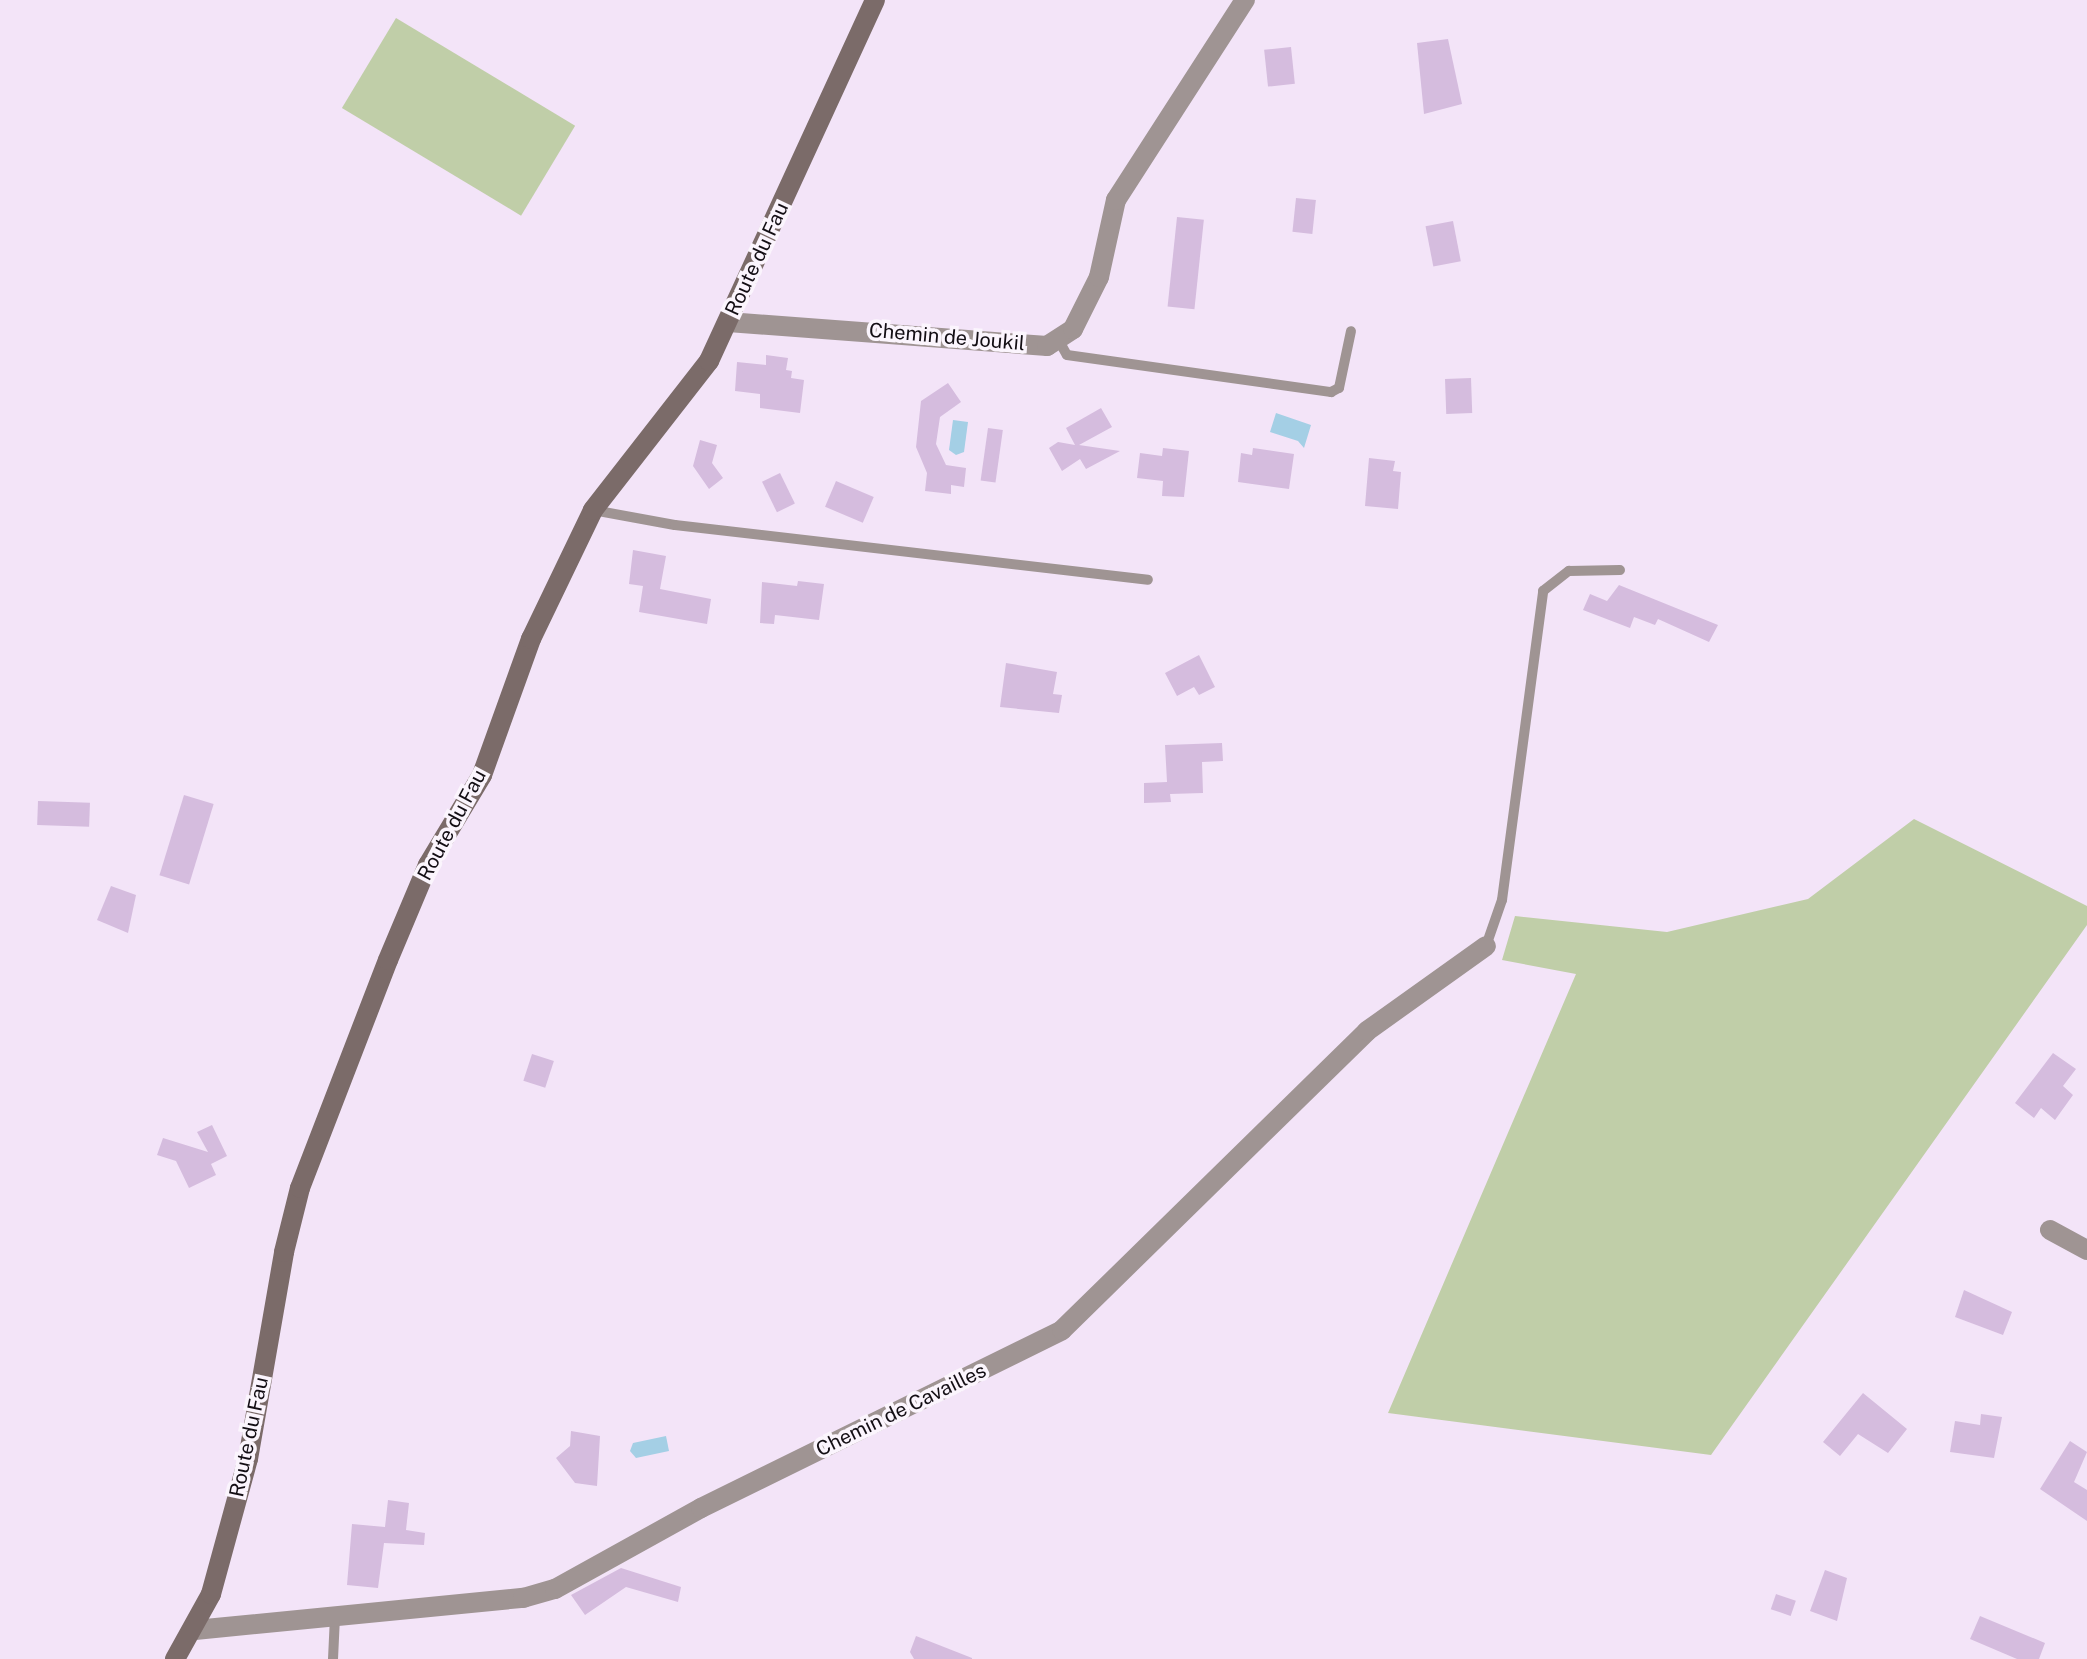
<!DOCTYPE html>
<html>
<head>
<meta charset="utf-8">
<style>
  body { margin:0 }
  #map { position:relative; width:2087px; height:1659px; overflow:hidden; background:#f3e4f8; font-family:"Public Sans",sans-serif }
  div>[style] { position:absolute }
  .green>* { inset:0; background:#c0cea8; transform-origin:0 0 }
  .water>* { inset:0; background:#a4cfe5 }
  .building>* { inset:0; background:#d5bcde; transform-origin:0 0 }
  .lane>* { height:10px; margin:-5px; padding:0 5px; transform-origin:5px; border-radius:5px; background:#9f9493 }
  .street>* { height:20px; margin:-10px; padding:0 10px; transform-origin:10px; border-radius:10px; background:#9f9493 }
  .secondary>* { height:20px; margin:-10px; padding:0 10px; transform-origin:10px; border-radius:10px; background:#7b6b69 }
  span { translate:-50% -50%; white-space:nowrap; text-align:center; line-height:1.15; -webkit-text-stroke:7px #fbf5fd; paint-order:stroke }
  .street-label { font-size:20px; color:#130e14 }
</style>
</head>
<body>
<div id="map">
  <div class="green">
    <i style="left:396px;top:18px;width:209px;height:105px;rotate:31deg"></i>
    <i style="clip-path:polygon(1914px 819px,2087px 906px,2087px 925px,1711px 1455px,1388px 1413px,1576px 974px,1502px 960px,1515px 916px,1667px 932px,1808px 899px)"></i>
  </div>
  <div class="water">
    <i style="clip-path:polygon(1276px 413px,1311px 425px,1304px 448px,1298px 441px,1270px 432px)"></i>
    <i style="clip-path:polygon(953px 420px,968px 422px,964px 452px,956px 455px,949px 450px)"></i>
    <i style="clip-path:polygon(666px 1436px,669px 1451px,636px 1458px,630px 1451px,633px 1443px)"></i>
  </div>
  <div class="building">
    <i style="clip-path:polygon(1448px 39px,1462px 104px,1424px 114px,1417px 43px)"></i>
    <i style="left:1291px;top:47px;width:37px;height:27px;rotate:84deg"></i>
    <i style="left:1296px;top:198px;width:20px;height:34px;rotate:6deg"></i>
    <i style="left:1177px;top:217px;width:27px;height:90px;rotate:6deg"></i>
    <i style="left:1453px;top:221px;width:41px;height:28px;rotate:79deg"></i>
    <i style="clip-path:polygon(766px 355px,788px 358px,786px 370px,792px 371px,791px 378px,804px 380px,800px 413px,760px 408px,760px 394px,735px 391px,737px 362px,766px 365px)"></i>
    <i style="left:1471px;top:378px;width:35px;height:26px;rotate:88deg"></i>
    <i style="clip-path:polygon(948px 383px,961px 402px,940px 417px,936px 444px,946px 465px,966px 468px,964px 487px,951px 485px,951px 494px,925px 491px,927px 473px,916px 447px,921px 401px)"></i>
    <i style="clip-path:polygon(1101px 408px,1112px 427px,1079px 445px,1120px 451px,1086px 469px,1080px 459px,1062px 471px,1049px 448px,1058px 442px,1075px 445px,1066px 428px)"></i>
    <i style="left:988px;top:428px;width:15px;height:53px;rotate:8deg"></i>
    <i style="clip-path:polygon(700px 440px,717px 445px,712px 463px,723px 478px,709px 489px,693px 466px)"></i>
    <i style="clip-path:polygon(1163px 448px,1189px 451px,1184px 497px,1162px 496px,1163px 481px,1137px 478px,1140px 453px,1162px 456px)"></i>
    <i style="clip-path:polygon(1253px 448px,1294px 454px,1289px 489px,1238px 482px,1241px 453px,1252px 455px)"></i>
    <i style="clip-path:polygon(1369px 458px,1395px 461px,1393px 471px,1401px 472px,1398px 509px,1365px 506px)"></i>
    <i style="left:780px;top:473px;width:34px;height:20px;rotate:64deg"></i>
    <i style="left:836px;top:481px;width:41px;height:28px;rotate:23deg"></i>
    <i style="clip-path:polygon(633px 550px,666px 556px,660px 589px,711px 599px,707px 624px,639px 612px,643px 586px,629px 584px)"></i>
    <i style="clip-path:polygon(798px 581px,824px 584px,819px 620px,775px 615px,774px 624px,760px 623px,762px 582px,797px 586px)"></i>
    <i style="clip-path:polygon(1619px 585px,1718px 625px,1709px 642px,1658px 619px,1655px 625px,1634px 617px,1630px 628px,1583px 610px,1590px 594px,1607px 601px)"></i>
    <i style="clip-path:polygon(1199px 655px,1215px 687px,1199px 695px,1194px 687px,1177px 696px,1165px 673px)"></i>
    <i style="clip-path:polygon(1006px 663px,1057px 672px,1053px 694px,1062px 695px,1059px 713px,1000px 707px)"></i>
    <i style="clip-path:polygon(1222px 743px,1223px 761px,1202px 762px,1203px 793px,1170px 794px,1171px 802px,1144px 803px,1144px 783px,1167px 782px,1165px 745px)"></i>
    <i style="left:184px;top:795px;width:31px;height:84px;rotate:17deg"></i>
    <i style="left:38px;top:801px;width:52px;height:24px;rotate:2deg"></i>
    <i style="clip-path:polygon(111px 886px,136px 895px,128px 933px,97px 920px)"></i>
    <i style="clip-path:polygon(2053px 1053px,2076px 1069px,2063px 1086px,2073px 1095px,2055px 1120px,2041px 1108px,2034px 1118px,2015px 1103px)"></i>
    <i style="left:532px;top:1054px;width:23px;height:28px;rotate:18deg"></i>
    <i style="clip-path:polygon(212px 1125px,227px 1156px,211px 1164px,216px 1175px,189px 1188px,176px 1161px,157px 1155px,163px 1138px,208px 1152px,197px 1132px)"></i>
    <i style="clip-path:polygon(1964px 1290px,2012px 1312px,2003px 1335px,1955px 1317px)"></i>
    <i style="clip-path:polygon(1863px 1393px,1907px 1429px,1888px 1453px,1858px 1434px,1840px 1456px,1823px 1442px)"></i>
    <i style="clip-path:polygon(1981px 1414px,2002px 1417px,1994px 1458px,1950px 1452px,1955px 1421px,1980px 1425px)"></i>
    <i style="clip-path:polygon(571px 1431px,600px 1436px,597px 1486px,575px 1483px,556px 1458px,570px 1446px)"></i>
    <i style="clip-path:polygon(2070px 1441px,2087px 1452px,2074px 1482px,2087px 1490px,2087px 1521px,2040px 1489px)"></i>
    <i style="clip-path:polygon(388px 1500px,409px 1503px,406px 1530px,425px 1533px,424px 1545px,384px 1543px,378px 1588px,347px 1585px,352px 1524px,385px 1527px)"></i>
    <i style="clip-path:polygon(621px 1568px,681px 1587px,678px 1602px,626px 1587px,585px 1615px,571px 1595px)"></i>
    <i style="clip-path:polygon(1825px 1570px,1847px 1578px,1837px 1621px,1810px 1611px)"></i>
    <i style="left:1776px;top:1594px;width:21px;height:16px;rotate:19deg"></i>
    <i style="clip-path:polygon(1980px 1616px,2045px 1643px,2039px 1659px,2017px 1659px,1970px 1639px)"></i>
    <i style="clip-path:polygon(916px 1636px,972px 1658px,972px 1659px,914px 1659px,910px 1652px)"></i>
  </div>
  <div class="lane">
    <i style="left:1058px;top:339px;width:18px;rotate:61deg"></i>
    <i style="left:1067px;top:355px;width:267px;rotate:8deg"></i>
    <i style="left:1331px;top:392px;width:9px;rotate:-27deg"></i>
    <i style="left:1339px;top:388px;width:58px;rotate:-78.1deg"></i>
    <i style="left:593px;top:510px;width:83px;rotate:10.4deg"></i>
    <i style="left:675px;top:525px;width:476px;rotate:6.6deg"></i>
    <i style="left:1486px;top:946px;width:49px;rotate:-70.8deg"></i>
    <i style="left:1502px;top:900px;width:312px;rotate:-82.4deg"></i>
    <i style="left:1543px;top:591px;width:33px;rotate:-38deg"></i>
    <i style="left:1569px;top:571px;width:51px;rotate:-1.1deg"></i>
    <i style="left:333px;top:1659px;width:43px;rotate:-87.3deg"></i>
  </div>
  <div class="street">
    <i style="left:728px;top:322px;width:320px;rotate:4.3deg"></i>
    <i style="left:1047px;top:346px;width:31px;rotate:-33deg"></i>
    <i style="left:1073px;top:329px;width:58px;rotate:-63.4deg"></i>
    <i style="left:1099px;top:277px;width:79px;rotate:-77.6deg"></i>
    <i style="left:1116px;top:200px;width:238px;rotate:-57.2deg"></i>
    <i style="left:2050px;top:1230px;width:42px;rotate:28.4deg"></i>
    <i style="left:195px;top:1630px;width:330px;rotate:-5.6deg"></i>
    <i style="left:523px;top:1598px;width:33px;rotate:-16deg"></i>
    <i style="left:555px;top:1589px;width:167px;rotate:-29deg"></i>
    <i style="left:701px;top:1508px;width:402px;rotate:-26.2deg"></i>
    <i style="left:1062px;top:1330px;width:427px;rotate:-44.4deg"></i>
    <i style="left:1367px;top:1031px;width:146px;rotate:-35.5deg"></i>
  </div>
  <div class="secondary">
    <i style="left:175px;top:1659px;width:74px;rotate:-61deg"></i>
    <i style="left:211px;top:1594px;width:140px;rotate:-74.7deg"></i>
    <i style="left:248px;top:1459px;width:210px;rotate:-80.1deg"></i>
    <i style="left:284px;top:1252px;width:66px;rotate:-76deg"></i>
    <i style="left:300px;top:1188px;width:244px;rotate:-68.9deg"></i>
    <i style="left:388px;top:960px;width:103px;rotate:-67.2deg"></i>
    <i style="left:428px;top:865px;width:105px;rotate:-59deg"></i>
    <i style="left:482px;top:775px;width:145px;rotate:-70.2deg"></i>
    <i style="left:531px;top:639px;width:143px;rotate:-64.3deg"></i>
    <i style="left:593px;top:510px;width:189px;rotate:-52.1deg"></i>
    <i style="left:709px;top:361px;width:397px;rotate:-65.3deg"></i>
  </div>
  <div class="street-label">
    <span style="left:757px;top:259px;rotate:-65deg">Route du Fau</span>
    <span style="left:947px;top:337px;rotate:5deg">Chemin de Joukil</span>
    <span style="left:452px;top:825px;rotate:-62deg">Route du Fau</span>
    <span style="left:901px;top:1410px;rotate:-26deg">Chemin de Cavailles</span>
    <span style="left:249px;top:1437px;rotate:-78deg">Route du Fau</span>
  </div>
</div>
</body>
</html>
